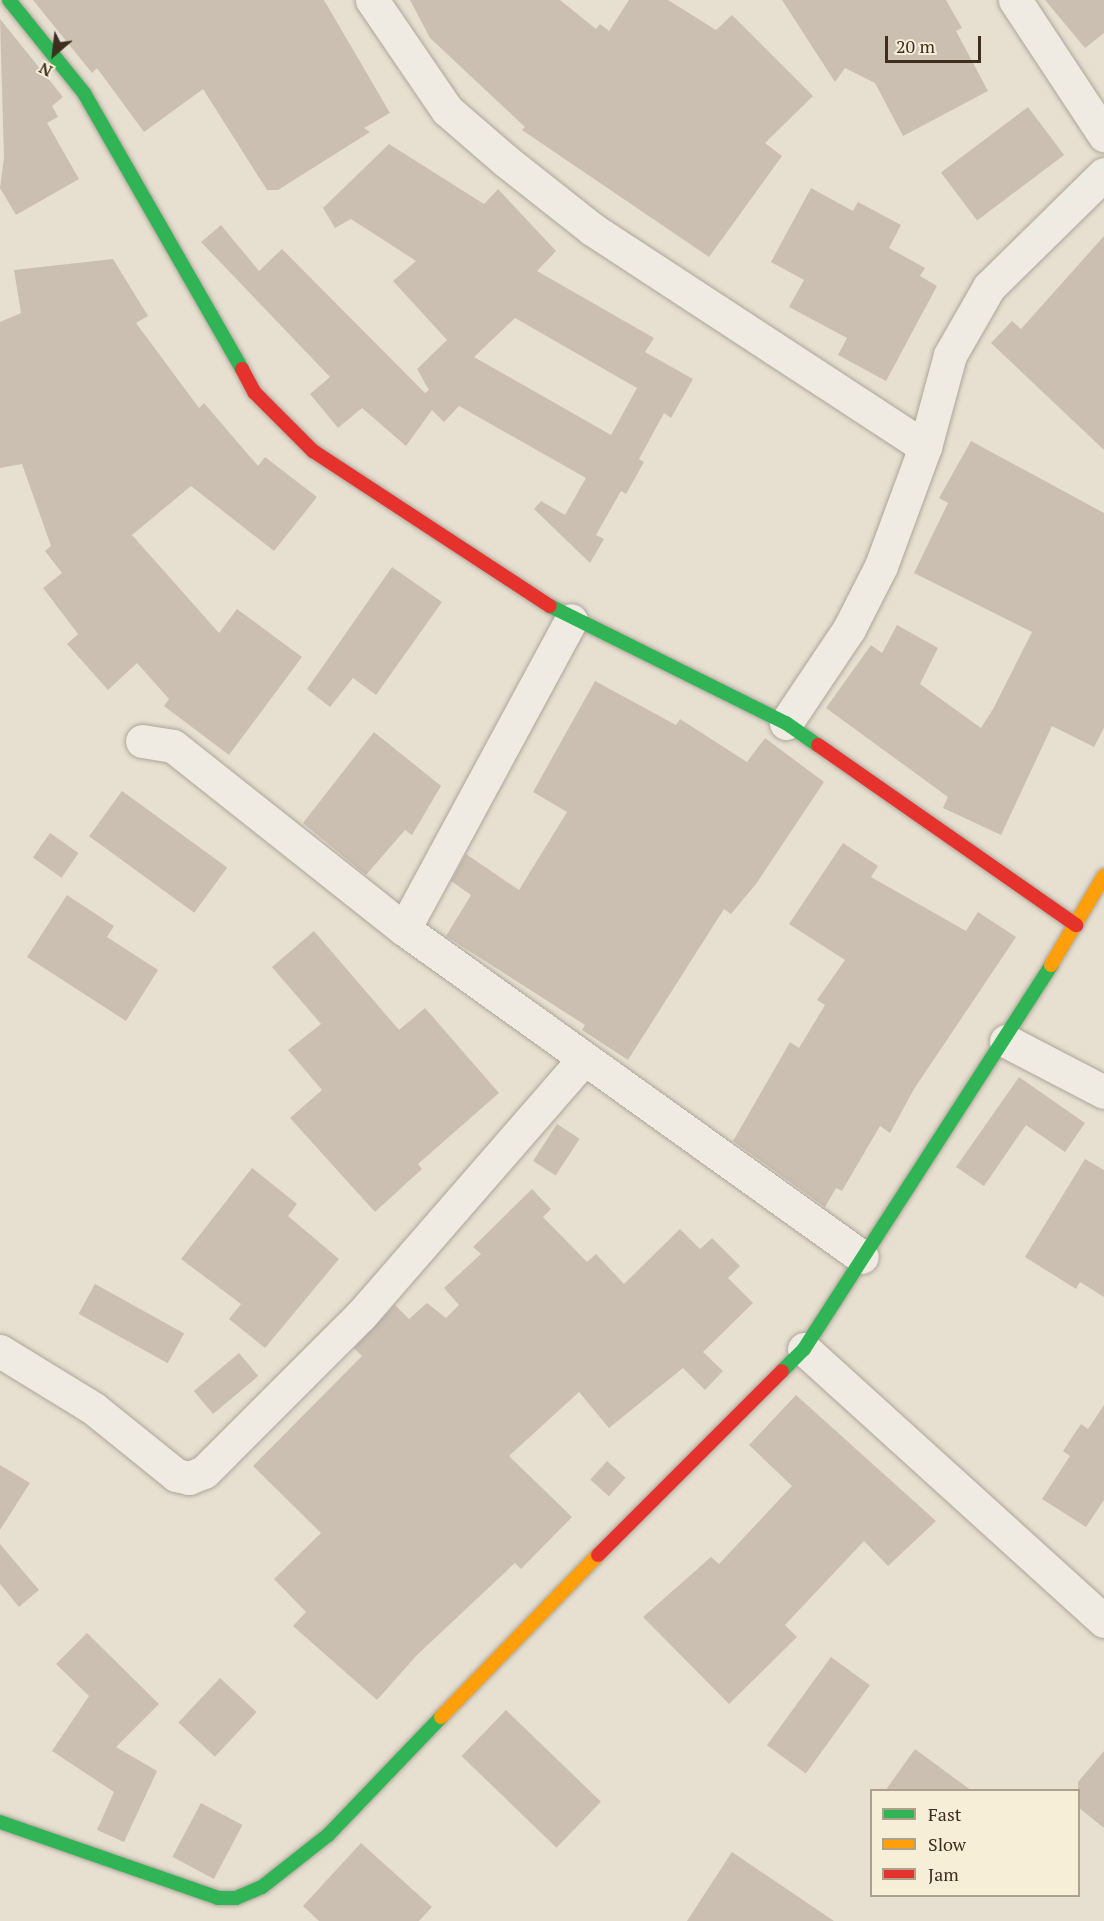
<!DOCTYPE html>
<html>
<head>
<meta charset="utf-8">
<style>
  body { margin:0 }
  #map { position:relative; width:1104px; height:1921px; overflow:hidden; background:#e7e0d1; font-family:"PT Serif",serif }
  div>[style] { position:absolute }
  .building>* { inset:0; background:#cbbfb2; transform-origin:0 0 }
  .roads { filter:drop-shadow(0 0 2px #ada599) drop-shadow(0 0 2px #ada599) }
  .street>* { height:33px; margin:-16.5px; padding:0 16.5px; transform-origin:16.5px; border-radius:16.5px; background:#efebe3 }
  .fast>* { height:14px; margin:-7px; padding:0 7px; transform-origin:7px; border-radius:7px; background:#30b455 }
  .slow>* { height:14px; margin:-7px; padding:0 7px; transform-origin:7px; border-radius:7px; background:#ff9f0a }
  .jam>* { height:14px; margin:-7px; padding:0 7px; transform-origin:7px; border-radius:7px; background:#e5322d }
  span { translate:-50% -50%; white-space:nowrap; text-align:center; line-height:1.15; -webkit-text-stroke:4.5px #f7eed8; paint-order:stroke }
  .legend { position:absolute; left:870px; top:1789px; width:210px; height:108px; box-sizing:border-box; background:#f7eed8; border:2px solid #ada18e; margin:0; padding:8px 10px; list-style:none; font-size:18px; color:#3d2e20 }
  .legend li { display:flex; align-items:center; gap:12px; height:30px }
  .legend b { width:30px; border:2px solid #ada18e }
  .north { position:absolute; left:24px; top:24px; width:60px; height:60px; -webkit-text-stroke:4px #f7eed8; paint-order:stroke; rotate:208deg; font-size:16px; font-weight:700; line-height:24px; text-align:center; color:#3d2e20 }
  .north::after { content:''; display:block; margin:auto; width:21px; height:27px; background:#3d2e20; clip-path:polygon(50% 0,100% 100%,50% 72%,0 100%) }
  .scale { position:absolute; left:885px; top:36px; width:96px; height:27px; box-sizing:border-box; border:3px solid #3d2e20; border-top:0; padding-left:8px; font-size:18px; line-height:21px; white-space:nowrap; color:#3d2e20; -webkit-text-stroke:4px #f7eed8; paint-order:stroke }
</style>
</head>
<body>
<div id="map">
  <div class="building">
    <i style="clip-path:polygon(33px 0,324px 0,390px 113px,364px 128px,370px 132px,278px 190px,267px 190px,203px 89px,144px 132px,97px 68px,92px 73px)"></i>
    <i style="clip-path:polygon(410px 0,560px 0,596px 29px,600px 24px,609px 31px,629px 0,668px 0,716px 30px,732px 15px,813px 96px,765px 143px,782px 156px,709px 257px,522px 130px,525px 127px,430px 38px)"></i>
    <i style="clip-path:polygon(782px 0,946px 0,962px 28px,956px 31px,988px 91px,903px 136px,875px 83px,845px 68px,835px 82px)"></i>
    <i style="clip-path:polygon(1045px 0,1104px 0,1104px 33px,1085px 48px)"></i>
    <i style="clip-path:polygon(0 19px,63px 97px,52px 106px,58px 117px,47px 123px,79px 179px,16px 215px,0 188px,4px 158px)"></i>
    <i style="left:1028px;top:107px;width:60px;height:109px;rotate:53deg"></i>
    <i style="clip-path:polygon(evenodd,389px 144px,484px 204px,498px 189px,556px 251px,537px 271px,654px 338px,645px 352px,693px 379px,671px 418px,664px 413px,639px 459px,644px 462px,626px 494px,621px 491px,596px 535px,604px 539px,590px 563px,534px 509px,541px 501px,565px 515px,586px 478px,459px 406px,444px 422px,432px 410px,406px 446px,362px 408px,338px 428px,310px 394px,330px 377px,201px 242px,221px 225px,259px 271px,282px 249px,425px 393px,429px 390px,417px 369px,447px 340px,393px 281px,416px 261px,351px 219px,335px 228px,323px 208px,389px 144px,515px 318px,637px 388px,611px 435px,474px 357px,515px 318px)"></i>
    <i style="clip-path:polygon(811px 188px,853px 211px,858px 202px,901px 225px,889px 248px,925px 268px,920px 276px,937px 286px,886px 381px,838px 355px,847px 338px,789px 307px,804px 280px,771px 262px)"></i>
    <i style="clip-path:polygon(1104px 236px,1104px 450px,991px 343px,1012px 321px,1021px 329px)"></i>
    <i style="clip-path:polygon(113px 259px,148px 316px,136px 323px,199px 408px,204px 403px,258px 466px,265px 457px,317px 497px,274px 551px,191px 486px,132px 535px,219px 633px,237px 609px,302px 657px,229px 755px,164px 706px,169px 699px,137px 663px,108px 690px,67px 644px,78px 634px,43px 588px,62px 573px,45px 551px,51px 546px,22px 464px,0 468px,0 322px,21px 313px,14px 270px)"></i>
    <i style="clip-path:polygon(971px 441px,1104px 513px,1104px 728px,1094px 747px,1052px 726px,1001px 835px,943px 808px,948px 797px,826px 708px,871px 645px,882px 653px,897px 625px,938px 648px,920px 684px,981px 728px,993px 709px,1032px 632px,914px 573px,948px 503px,939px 498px)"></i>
    <i style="clip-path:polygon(392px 567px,442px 602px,376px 695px,353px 678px,330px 707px,307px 689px)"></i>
    <i style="clip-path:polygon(595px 681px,676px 725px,680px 719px,747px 762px,765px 738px,824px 782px,756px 884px,731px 914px,724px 909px,628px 1060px,582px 1030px,585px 1025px,446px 936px,471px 895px,451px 881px,466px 854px,519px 890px,567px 812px,533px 792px)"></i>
    <i style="clip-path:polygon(374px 732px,441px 786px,412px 835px,405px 830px,366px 875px,303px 823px)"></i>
    <i style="left:122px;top:791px;width:130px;height:56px;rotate:36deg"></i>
    <i style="left:50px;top:833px;width:35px;height:30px;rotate:35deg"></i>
    <i style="clip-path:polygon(843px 843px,878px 866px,871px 877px,966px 931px,978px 912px,1016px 937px,914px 1089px,890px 1133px,880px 1126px,842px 1191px,836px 1188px,825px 1207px,733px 1141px,790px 1042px,799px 1048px,825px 1005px,817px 1000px,845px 960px,789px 924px)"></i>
    <i style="clip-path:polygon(67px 895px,114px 926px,107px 937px,158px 970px,126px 1021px,27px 957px)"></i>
    <i style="clip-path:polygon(314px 931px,399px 1030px,425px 1008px,499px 1093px,418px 1164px,422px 1169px,375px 1212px,290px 1118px,322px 1090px,288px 1050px,321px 1024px,272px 967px)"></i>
    <i style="clip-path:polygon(1019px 1077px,1085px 1123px,1065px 1152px,1026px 1125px,984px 1186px,956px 1167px)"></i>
    <i style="left:557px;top:1124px;width:27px;height:44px;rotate:33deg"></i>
    <i style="clip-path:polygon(1085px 1159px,1104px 1170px,1104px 1297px,1080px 1282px,1076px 1289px,1025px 1257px)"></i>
    <i style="clip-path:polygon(252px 1168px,297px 1204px,288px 1216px,339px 1259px,265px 1348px,229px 1319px,241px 1304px,181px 1259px)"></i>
    <i style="clip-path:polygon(532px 1189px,551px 1209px,543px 1217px,587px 1262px,596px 1254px,624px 1284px,680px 1229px,700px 1249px,712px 1238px,740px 1266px,728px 1278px,753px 1303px,703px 1352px,723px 1371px,705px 1390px,683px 1368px,609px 1428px,579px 1392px,509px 1456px,572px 1517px,521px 1569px,515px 1563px,417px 1655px,377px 1700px,293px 1626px,306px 1612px,274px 1579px,321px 1533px,253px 1466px,362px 1356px,354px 1348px,395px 1305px,409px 1319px,427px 1303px,446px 1318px,459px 1305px,444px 1288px,481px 1254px,473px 1247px)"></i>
    <i style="left:95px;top:1284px;width:102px;height:34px;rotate:29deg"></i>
    <i style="left:239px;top:1353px;width:30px;height:59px;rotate:50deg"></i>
    <i style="clip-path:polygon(796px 1395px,936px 1521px,888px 1566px,864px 1541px,785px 1625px,797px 1637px,729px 1704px,643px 1617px,711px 1557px,719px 1564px,792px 1486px,749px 1445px)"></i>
    <i style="clip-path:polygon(1104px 1405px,1104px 1500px,1086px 1527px,1042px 1499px,1070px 1456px,1063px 1451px,1081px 1424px,1088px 1429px)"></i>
    <i style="left:607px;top:1461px;width:25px;height:25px;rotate:42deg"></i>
    <i style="clip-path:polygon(0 1465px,30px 1483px,0 1530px)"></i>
    <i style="clip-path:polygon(0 1544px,39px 1590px,19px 1607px,0 1584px)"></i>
    <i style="clip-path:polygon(87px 1633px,159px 1704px,116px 1747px,157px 1771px,124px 1842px,97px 1830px,114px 1792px,52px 1751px,89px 1696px,56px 1664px)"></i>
    <i style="left:831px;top:1657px;width:48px;height:109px;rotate:36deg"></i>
    <i style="left:220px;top:1678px;width:50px;height:61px;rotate:43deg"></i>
    <i style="left:506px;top:1710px;width:132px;height:64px;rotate:44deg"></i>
    <i style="clip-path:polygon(915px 1749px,972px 1791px,885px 1791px)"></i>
    <i style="clip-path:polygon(1104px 1751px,1104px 1828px,1078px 1807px,1078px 1782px)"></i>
    <i style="left:201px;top:1803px;width:47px;height:61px;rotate:28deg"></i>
    <i style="clip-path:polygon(361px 1843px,432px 1907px,419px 1921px,319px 1921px,303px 1906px)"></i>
    <i style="clip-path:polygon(732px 1852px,834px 1921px,687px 1921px)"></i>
  </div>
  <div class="roads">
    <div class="street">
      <i style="left:372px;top:0;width:133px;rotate:55.7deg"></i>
      <i style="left:447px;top:110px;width:78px;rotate:40.8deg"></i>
      <i style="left:506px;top:161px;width:110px;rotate:38.3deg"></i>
      <i style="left:592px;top:229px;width:398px;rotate:33.2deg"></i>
      <i style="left:1015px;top:0;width:162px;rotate:56.6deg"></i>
      <i style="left:786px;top:723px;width:113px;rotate:-56.2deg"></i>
      <i style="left:849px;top:629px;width:71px;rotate:-63.1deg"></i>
      <i style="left:881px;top:566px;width:127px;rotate:-69.7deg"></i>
      <i style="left:925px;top:447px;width:95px;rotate:-74.8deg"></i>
      <i style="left:950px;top:355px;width:78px;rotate:-60.2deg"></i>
      <i style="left:989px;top:287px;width:161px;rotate:-44.5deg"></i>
      <i style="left:142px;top:741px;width:31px;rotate:9deg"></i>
      <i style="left:173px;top:746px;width:295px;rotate:38.4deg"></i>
      <i style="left:404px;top:929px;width:563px;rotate:35.61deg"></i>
      <i style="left:404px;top:929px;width:351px;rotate:-61.6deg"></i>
      <i style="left:1006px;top:1041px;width:110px;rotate:27.5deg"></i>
      <i style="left:804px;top:1349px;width:405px;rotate:42.2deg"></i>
      <i style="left:0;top:1351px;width:109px;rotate:31.5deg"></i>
      <i style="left:93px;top:1408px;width:107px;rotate:38.9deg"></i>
      <i style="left:176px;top:1475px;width:13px;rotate:13deg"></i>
      <i style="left:189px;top:1478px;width:16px;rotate:-22deg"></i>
      <i style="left:204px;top:1472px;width:223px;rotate:-45deg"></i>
      <i style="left:362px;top:1314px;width:335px;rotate:-49deg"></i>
    </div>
    <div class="fast">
      <i style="left:9px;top:0;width:119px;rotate:51.1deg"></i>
      <i style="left:84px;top:93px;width:318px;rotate:60.2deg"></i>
      <i style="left:550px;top:606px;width:263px;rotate:26.4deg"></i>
      <i style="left:786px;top:723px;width:39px;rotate:35deg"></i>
      <i style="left:782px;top:1371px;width:31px;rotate:-45deg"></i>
      <i style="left:804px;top:1349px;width:457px;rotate:-57.2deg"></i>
      <i style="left:0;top:1822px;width:231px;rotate:19.2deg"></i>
      <i style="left:218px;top:1898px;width:18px"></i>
      <i style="left:236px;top:1898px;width:28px;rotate:-23deg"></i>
      <i style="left:262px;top:1887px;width:84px;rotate:-38.2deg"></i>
      <i style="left:328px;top:1835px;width:163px;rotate:-46.2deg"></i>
    </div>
    <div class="slow">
      <i style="left:1051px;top:965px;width:104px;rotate:-59.2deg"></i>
      <i style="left:441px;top:1717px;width:226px;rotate:-45.9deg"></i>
    </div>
    <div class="jam">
      <i style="left:242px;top:369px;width:27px;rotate:62deg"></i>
      <i style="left:255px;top:393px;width:82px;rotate:45deg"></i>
      <i style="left:313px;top:451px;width:283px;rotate:33.2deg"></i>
      <i style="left:818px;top:745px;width:315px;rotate:34.9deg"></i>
      <i style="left:598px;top:1555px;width:260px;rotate:-45deg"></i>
    </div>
  </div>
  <ul class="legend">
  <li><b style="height:8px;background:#30b455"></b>Fast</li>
  <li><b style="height:8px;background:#ff9f0a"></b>Slow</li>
  <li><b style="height:8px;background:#e5322d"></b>Jam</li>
  </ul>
  <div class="north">N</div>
  <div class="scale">20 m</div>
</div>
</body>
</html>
